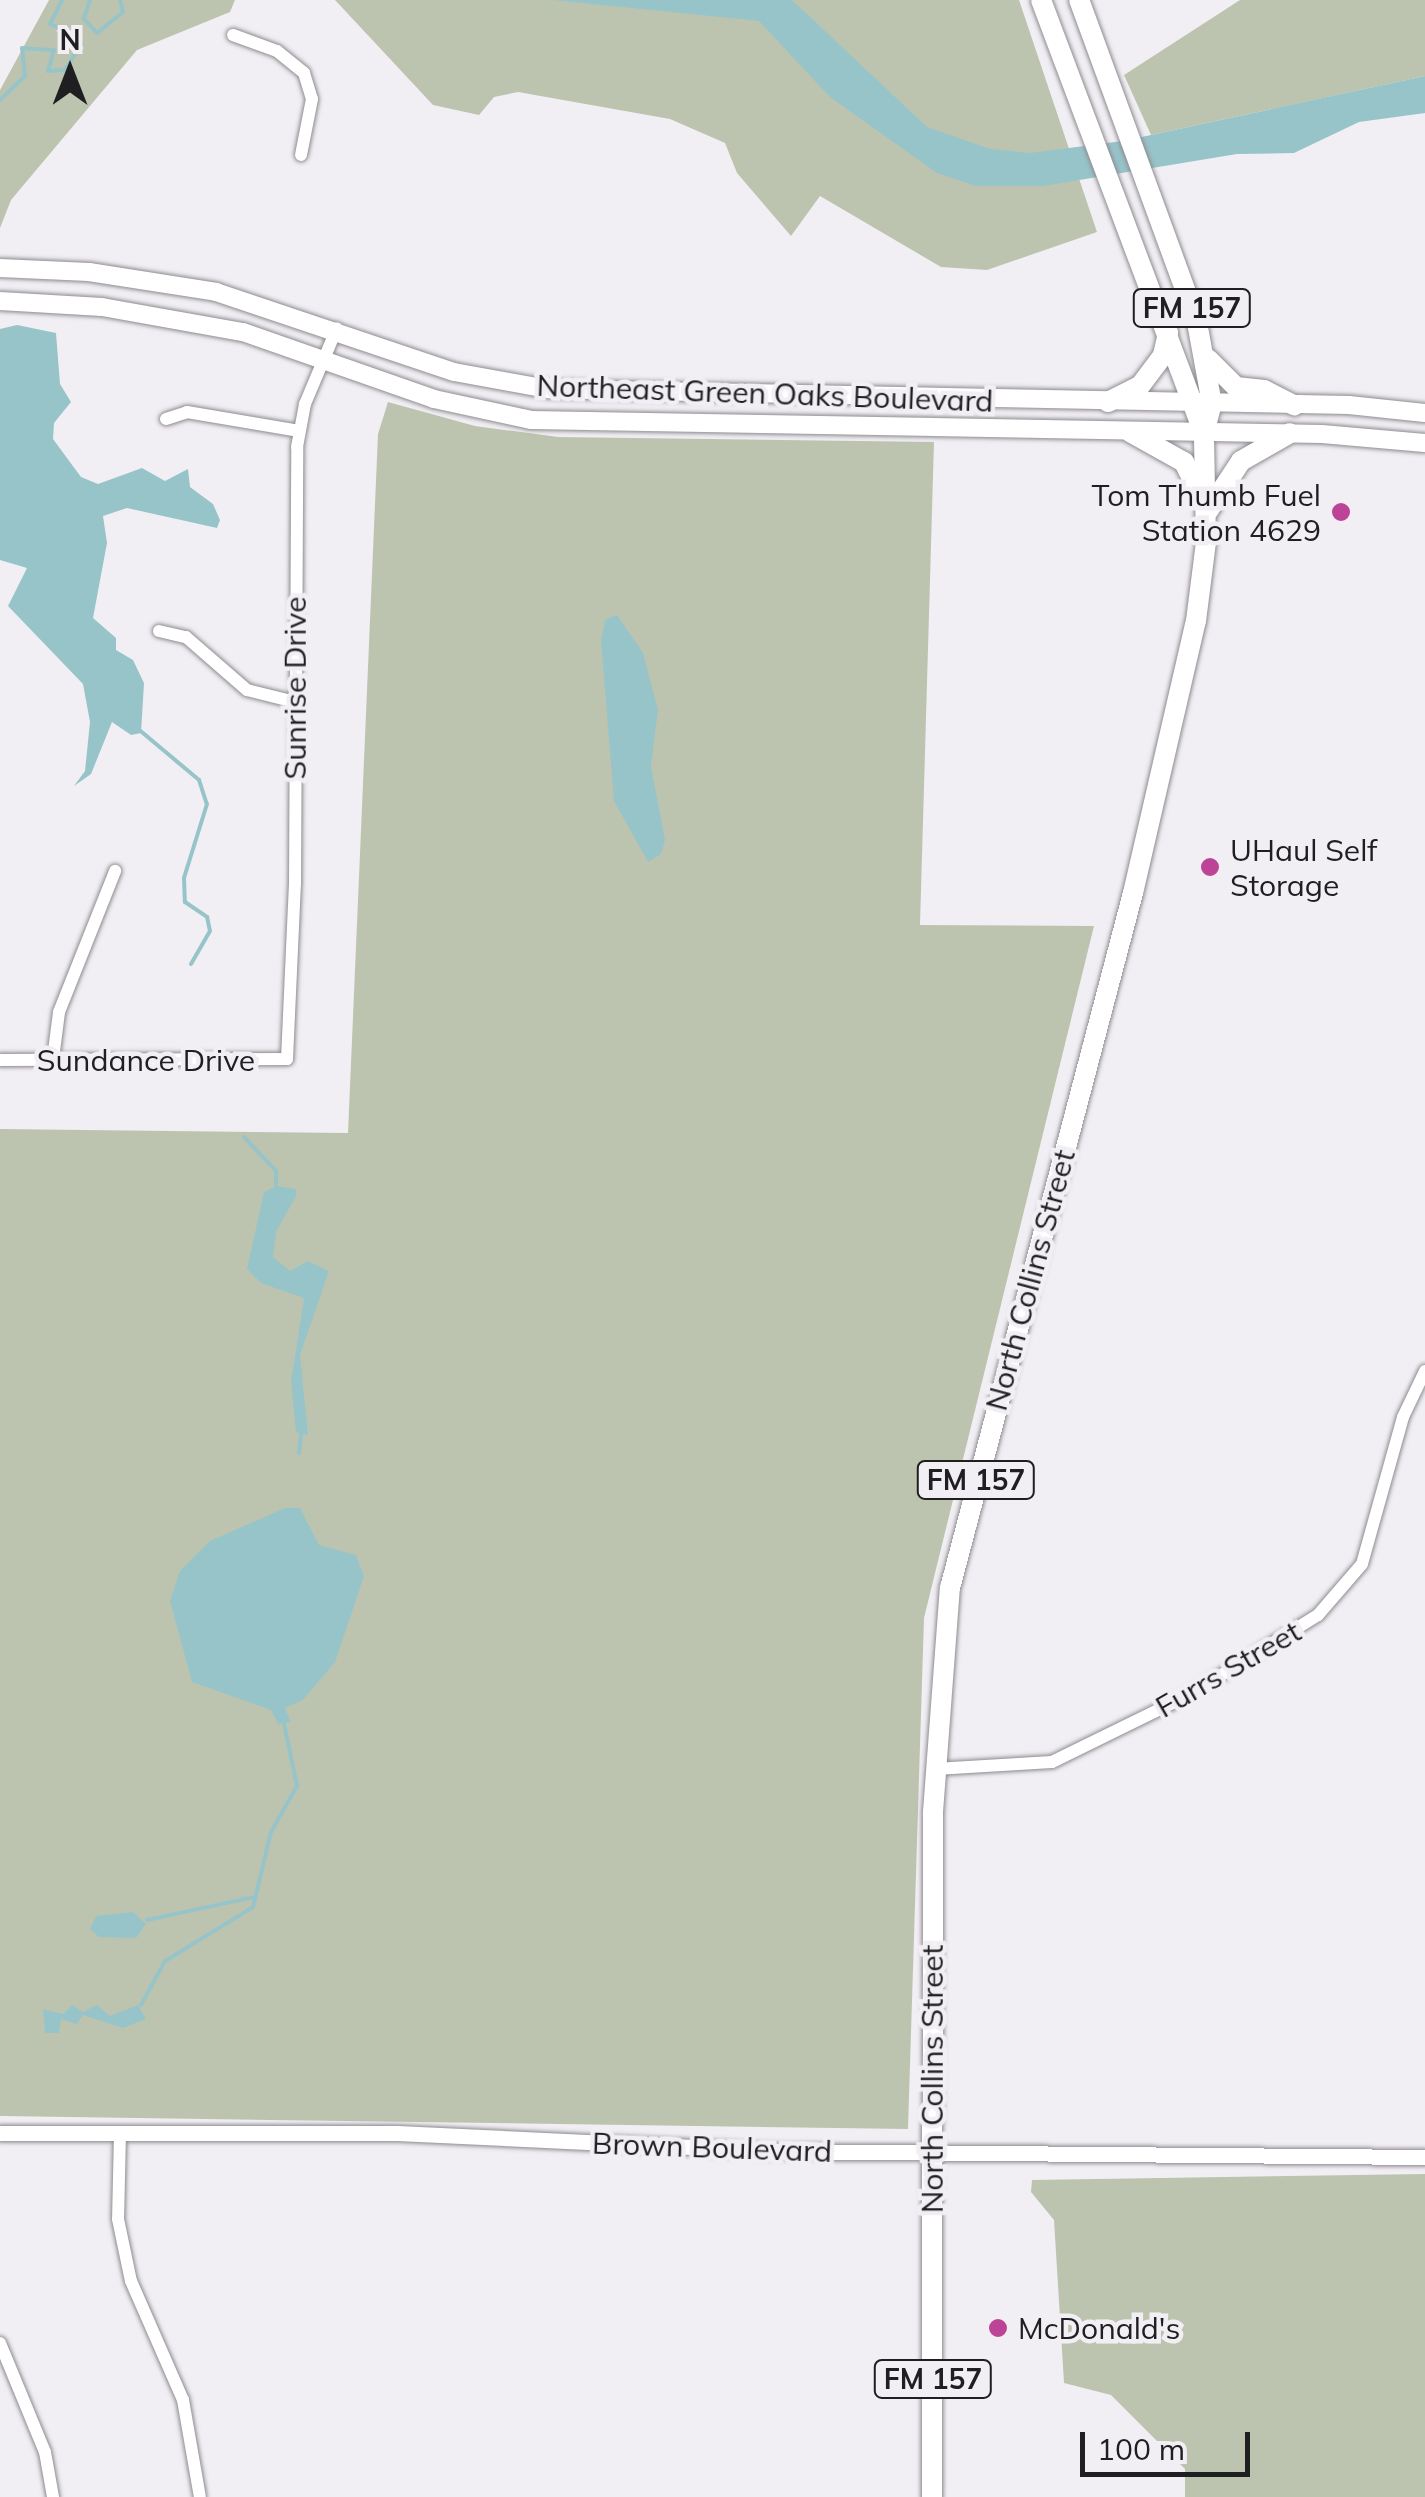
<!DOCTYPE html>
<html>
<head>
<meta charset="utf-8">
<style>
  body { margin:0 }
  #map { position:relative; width:1425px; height:2497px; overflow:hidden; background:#f2eff4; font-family:Mulish,sans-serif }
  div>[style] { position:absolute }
  .green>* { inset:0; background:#bcc4b0 }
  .water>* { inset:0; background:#97c4c9 }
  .stream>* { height:4px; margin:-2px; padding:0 2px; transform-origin:2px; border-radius:2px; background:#97c4c9 }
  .roads { filter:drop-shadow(0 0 2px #8e8b90) drop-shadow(0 0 2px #8e8b90) }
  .minor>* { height:12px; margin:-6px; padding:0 6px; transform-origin:6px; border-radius:6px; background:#fff }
  .tertiary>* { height:15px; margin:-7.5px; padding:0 7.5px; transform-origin:7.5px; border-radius:7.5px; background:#fff }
  .secondary>* { height:18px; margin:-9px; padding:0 9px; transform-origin:9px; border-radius:9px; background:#fff }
  .primary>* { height:20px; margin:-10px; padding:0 10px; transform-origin:10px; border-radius:10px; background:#fff }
  .dots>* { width:28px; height:28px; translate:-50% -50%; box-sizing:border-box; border:5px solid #f2eff4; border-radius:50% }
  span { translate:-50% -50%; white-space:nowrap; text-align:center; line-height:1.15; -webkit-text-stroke:9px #f2eff4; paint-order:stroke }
  .shield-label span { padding:2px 8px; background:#f2eff4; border:2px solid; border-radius:8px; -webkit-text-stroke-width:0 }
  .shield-label { font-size:28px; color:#1f1e20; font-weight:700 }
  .street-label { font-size:30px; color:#1f1e20 }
  .poi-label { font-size:30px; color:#1f1e20 }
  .right { translate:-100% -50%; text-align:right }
  .left { translate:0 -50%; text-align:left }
  .north { position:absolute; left:20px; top:20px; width:100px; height:100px; -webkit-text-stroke:8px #f2eff4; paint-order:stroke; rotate:0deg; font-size:28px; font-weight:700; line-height:40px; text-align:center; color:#1f1e20 }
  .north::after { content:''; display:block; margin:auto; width:35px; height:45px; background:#1f1e20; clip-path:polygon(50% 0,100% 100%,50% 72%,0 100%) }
  .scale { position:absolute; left:1080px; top:2432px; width:170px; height:45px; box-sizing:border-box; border:5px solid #1f1e20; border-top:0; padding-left:12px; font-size:30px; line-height:35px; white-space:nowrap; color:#1f1e20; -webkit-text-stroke:8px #f2eff4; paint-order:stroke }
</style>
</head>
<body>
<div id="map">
  <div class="green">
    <i style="clip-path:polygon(49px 0,235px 0,230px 12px,137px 50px,11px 200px,0 228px,0 90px)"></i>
    <i style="clip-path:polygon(335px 0,1019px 0,1097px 232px,987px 270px,941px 267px,820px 196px,791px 236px,737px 173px,725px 143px,670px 119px,518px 92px,494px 97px,479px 115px,433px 105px)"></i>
    <i style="clip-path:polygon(1240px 0,1425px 0,1425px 76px,1151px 135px,1124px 75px)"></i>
    <i style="clip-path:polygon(388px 402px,475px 426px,558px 437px,934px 442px,920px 925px,1094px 926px,924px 1618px,908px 2129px,0 2116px,0 1129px,348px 1133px,378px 434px)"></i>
    <i style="clip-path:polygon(1425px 2174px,1425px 2497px,1185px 2497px,1185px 2469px,1111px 2395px,1064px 2383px,1054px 2220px,1031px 2192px,1032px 2180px)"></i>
  </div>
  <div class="water">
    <i style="clip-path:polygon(553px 0,792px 0,927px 127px,990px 149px,1030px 153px,1123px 141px,1425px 76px,1425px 113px,1359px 122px,1294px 153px,1237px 154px,1043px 186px,976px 186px,937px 173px,830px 97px,759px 21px)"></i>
    <i style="clip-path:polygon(17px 325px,56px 333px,60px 384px,71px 402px,54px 423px,53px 439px,81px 477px,98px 484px,142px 468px,165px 481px,188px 469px,190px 487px,213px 504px,220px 520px,217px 528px,127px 508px,103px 516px,107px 543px,93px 618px,116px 638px,116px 650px,133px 660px,144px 683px,141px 733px,131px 735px,112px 722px,91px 774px,74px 786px,85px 771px,90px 722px,83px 684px,8px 606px,27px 568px,0 560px,0 329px)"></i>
    <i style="clip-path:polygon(617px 615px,643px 653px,658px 710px,651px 766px,665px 840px,661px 854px,648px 862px,614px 801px,601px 640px,605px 620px)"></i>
    <i style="clip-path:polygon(277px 1186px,296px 1189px,296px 1196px,276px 1232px,273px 1257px,290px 1271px,308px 1261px,329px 1271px,300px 1355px,308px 1435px,296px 1432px,291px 1382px,304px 1298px,261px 1283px,247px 1269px,264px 1192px)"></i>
    <i style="clip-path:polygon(285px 1508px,300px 1508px,319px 1545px,356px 1555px,364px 1576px,335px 1662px,303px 1700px,285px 1708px,291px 1722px,278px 1724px,271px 1710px,192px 1682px,170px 1601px,180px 1571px,210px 1541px)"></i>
    <i style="clip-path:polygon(133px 1912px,146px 1924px,136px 1938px,99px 1937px,90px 1929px,96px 1916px)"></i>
    <i style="clip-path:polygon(72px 2005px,83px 2012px,97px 2005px,110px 2016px,138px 2005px,146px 2019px,123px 2028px,83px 2015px,77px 2024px,61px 2019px,59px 2033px,45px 2033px,43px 2009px,63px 2014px)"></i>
  </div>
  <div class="stream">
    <i style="left:90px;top:0;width:20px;rotate:108deg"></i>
    <i style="left:84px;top:19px;width:19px;rotate:47deg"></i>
    <i style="left:97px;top:33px;width:33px;rotate:-39deg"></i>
    <i style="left:123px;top:12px;width:12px;rotate:-104deg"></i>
    <i style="left:0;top:100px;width:35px;rotate:-44deg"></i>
    <i style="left:25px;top:76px;width:28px;rotate:-96deg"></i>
    <i style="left:22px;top:48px;width:32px;rotate:4deg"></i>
    <i style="left:54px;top:50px;width:22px;rotate:106deg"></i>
    <i style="left:48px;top:71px;width:17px;rotate:-3deg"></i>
    <i style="left:65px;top:70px;width:31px;rotate:-58deg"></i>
    <i style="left:81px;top:44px;width:8px;rotate:-97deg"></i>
    <i style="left:80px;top:36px;width:32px;rotate:-158deg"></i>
    <i style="left:50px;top:24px;width:27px;rotate:-63deg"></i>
    <i style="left:137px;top:728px;width:81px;rotate:40deg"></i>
    <i style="left:199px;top:780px;width:25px;rotate:72deg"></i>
    <i style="left:207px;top:804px;width:77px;rotate:107.3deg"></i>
    <i style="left:184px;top:878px;width:24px;rotate:88deg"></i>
    <i style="left:185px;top:902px;width:27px;rotate:34deg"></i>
    <i style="left:207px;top:917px;width:14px;rotate:78deg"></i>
    <i style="left:210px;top:931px;width:38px;rotate:120deg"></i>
    <i style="left:244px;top:1137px;width:47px;rotate:46.7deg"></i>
    <i style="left:276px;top:1171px;width:19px;rotate:90deg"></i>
    <i style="left:299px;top:1453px;width:20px;rotate:-84deg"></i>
    <i style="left:147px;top:1920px;width:109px;rotate:-12.1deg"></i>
    <i style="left:141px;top:2005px;width:50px;rotate:-61.4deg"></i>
    <i style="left:165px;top:1961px;width:103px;rotate:-31.5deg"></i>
    <i style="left:253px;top:1907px;width:77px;rotate:-76.5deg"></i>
    <i style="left:271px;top:1832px;width:53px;rotate:-60.5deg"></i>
    <i style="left:297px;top:1786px;width:68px;rotate:-101.8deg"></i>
  </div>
  <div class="roads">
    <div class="minor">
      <i style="left:233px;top:35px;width:47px;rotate:20deg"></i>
      <i style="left:277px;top:51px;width:35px;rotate:39deg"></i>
      <i style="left:304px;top:73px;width:27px;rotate:73deg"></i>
      <i style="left:312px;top:99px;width:57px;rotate:101.1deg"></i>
      <i style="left:166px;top:419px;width:22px;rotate:-18deg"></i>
      <i style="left:187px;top:412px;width:114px;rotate:9.6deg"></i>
      <i style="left:159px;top:631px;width:28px;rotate:13deg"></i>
      <i style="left:186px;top:637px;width:81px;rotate:41deg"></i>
      <i style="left:247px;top:690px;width:49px;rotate:14deg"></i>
      <i style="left:53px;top:1059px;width:47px;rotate:-82.7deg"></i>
      <i style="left:59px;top:1012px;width:152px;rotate:-68.3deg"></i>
      <i style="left:0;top:1060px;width:287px;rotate:-0.2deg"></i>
      <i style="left:287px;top:1059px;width:175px;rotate:-87.4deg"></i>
      <i style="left:295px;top:884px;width:437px;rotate:-89.7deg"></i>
      <i style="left:297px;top:447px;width:44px;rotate:-79.5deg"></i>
      <i style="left:305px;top:404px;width:82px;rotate:-67.2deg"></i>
      <i style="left:935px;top:1769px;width:117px;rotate:-3.4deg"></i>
      <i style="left:1052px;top:1762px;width:153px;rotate:-26.1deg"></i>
      <i style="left:1189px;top:1695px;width:152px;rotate:-31.8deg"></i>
      <i style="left:1318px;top:1615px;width:67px;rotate:-49.2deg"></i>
      <i style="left:1362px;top:1564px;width:153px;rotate:-74.4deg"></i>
      <i style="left:1403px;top:1417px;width:51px;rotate:-64.4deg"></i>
      <i style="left:120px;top:2133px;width:86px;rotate:91.3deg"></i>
      <i style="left:118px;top:2219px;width:63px;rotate:78.2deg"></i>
      <i style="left:131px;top:2281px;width:130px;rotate:66.4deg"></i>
      <i style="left:183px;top:2400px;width:98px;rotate:80.1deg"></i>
      <i style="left:0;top:2343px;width:118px;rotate:67.6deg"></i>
      <i style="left:45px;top:2452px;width:46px;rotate:79.9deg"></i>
    </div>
    <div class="tertiary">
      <i style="left:0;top:2133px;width:397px"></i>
      <i style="left:397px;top:2133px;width:380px;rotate:2.7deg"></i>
      <i style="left:777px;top:2151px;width:648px;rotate:0.53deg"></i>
    </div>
    <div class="secondary">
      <i style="left:0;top:268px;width:89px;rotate:2.6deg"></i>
      <i style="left:89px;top:272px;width:129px;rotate:8.9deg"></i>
      <i style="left:216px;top:292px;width:251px;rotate:18.6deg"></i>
      <i style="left:454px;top:372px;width:96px;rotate:10.3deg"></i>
      <i style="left:548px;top:389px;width:801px;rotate:1.14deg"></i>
      <i style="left:1349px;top:405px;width:76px;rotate:6deg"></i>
      <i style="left:0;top:301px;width:102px;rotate:3.4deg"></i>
      <i style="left:102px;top:307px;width:143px;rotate:10.1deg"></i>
      <i style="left:243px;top:332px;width:202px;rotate:19.3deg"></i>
      <i style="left:434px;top:399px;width:99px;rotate:12.2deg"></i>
      <i style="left:531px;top:420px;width:791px;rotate:1.01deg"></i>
      <i style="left:1322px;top:434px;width:103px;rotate:5deg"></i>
    </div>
    <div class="primary">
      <i style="left:1041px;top:0;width:463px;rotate:69.4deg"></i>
      <i style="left:1208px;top:359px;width:40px;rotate:45deg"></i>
      <i style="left:1236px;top:387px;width:28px;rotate:6deg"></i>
      <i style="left:1264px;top:390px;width:34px;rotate:27deg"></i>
      <i style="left:1108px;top:402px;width:36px;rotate:-27deg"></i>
      <i style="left:1140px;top:386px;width:39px;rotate:-53deg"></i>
      <i style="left:1163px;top:355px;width:23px;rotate:-77deg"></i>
      <i style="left:1130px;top:432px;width:62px;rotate:29.1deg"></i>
      <i style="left:1184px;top:462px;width:43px;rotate:64deg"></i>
      <i style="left:1208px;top:511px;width:60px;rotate:-56.6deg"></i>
      <i style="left:1241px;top:461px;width:56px;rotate:-29.7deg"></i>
      <i style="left:932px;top:2497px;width:685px;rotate:-89.92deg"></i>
      <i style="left:933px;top:1812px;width:225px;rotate:-85.7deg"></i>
      <i style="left:950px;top:1588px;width:719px;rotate:-75.25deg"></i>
      <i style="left:1133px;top:893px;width:279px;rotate:-77deg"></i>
      <i style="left:1196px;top:621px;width:80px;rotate:-82.8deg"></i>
      <i style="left:1206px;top:542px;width:109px;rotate:-91.1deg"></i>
      <i style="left:1204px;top:433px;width:30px;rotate:-75deg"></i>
      <i style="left:1212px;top:404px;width:83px;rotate:-100.4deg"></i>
      <i style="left:1197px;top:322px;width:343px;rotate:-110.1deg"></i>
    </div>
  </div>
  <div class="dots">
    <i style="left:1341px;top:512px;background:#bd4396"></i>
    <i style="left:1210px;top:867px;background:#bd4396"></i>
    <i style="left:998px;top:2328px;background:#bd4396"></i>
  </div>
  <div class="shield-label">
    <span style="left:1192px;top:308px">FM 157</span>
    <span style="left:976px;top:1480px">FM 157</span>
    <span style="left:933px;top:2379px">FM 157</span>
  </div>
  <div class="street-label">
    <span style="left:765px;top:393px;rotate:2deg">Northeast Green Oaks Boulevard</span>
    <span style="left:295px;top:688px;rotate:-90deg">Sunrise Drive</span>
    <span style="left:146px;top:1060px">Sundance Drive</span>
    <span style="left:1030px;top:1280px;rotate:-75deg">North Collins Street</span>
    <span style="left:1228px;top:1669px;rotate:-30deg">Furrs Street</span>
    <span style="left:932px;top:2079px;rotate:-90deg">North Collins Street</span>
    <span style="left:712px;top:2147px;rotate:2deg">Brown Boulevard</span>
  </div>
  <div class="poi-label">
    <span class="right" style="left:1321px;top:512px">Tom Thumb Fuel<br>Station 4629</span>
    <span class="left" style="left:1230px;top:867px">UHaul Self<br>Storage</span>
    <span class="left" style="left:1018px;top:2328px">McDonald's</span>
  </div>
  <div class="north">N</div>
  <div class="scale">100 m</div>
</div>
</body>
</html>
